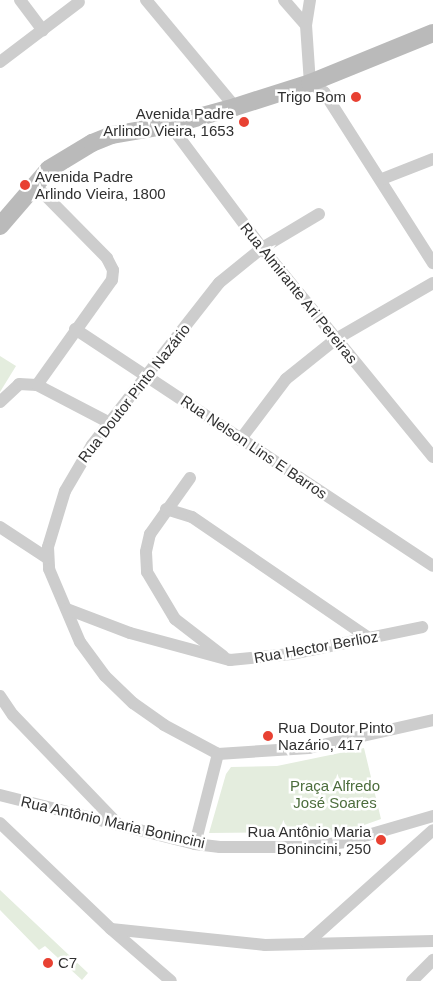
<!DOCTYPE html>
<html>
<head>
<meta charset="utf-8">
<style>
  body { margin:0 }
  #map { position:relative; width:433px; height:981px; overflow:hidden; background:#fff; font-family:Helvetica,sans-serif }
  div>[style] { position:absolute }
  .green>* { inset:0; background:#e4edde }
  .street>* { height:12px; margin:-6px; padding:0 6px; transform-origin:6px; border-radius:6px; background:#cdcdcd }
  .secondary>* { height:18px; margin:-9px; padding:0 9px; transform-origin:9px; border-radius:9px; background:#bababa }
  .dots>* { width:14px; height:14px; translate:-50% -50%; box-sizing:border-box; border:2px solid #fff; border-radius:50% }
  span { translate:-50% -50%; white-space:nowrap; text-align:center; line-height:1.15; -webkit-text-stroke:5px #fff; paint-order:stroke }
  .poi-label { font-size:15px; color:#303030 }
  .right { translate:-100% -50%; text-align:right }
  .left { translate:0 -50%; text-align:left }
  .street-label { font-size:15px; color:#303030 }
  .park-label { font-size:15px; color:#4c6d3c }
</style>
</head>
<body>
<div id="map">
  <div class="green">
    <i style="clip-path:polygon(0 356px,16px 366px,0 392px)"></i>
    <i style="clip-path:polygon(364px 748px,381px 819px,353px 829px,326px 832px,209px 833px,226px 774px,231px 767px,277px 766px)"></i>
    <i style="clip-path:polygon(0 890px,88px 973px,82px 980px,45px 946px,39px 950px,0 910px)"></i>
  </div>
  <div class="street">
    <i style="left:20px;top:0;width:38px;rotate:53deg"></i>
    <i style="left:146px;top:0;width:139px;rotate:50.2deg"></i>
    <i style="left:284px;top:0;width:33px;rotate:49deg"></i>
    <i style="left:310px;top:0;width:25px;rotate:99deg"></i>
    <i style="left:306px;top:25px;width:58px;rotate:86.1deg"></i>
    <i style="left:310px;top:83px;width:17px;rotate:33deg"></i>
    <i style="left:324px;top:92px;width:203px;rotate:57.5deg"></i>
    <i style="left:0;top:62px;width:99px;rotate:-37.2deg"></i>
    <i style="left:170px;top:125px;width:154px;rotate:53.2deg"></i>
    <i style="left:262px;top:248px;width:270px;rotate:50.7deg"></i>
    <i style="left:382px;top:179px;width:55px;rotate:-21.4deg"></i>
    <i style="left:319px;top:214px;width:66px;rotate:149.2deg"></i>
    <i style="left:262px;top:248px;width:55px;rotate:140.9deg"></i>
    <i style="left:219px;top:283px;width:206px;rotate:128.1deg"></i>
    <i style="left:92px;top:445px;width:53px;rotate:120.4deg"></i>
    <i style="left:65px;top:491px;width:59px;rotate:106.9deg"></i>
    <i style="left:48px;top:547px;width:22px;rotate:87deg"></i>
    <i style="left:49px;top:569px;width:79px;rotate:67deg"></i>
    <i style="left:80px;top:642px;width:42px;rotate:53.7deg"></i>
    <i style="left:105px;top:676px;width:39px;rotate:44deg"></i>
    <i style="left:133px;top:703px;width:38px;rotate:35deg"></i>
    <i style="left:164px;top:725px;width:61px;rotate:28.2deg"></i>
    <i style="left:218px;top:754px;width:91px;rotate:-3.8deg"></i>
    <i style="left:309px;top:748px;width:127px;rotate:-12.7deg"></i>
    <i style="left:75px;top:329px;width:429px;rotate:33.5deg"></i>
    <i style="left:37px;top:385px;width:82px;rotate:27.5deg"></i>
    <i style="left:0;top:402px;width:26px;rotate:-43deg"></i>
    <i style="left:19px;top:384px;width:18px;rotate:3deg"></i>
    <i style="left:37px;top:385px;width:129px;rotate:-54.5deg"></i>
    <i style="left:112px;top:280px;width:10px;rotate:-84deg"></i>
    <i style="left:113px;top:270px;width:13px;rotate:-117deg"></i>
    <i style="left:107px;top:258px;width:103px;rotate:-134.6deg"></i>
    <i style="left:240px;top:440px;width:76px;rotate:-53deg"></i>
    <i style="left:286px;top:379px;width:64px;rotate:-38.7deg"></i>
    <i style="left:336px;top:339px;width:112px;rotate:-30deg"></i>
    <i style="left:190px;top:478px;width:69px;rotate:125.5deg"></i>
    <i style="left:150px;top:534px;width:18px;rotate:103deg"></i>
    <i style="left:146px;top:552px;width:20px;rotate:87deg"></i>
    <i style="left:147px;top:572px;width:55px;rotate:59.2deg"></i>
    <i style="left:175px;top:619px;width:61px;rotate:37.6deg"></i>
    <i style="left:166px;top:509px;width:27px;rotate:17deg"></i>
    <i style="left:192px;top:517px;width:212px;rotate:34.4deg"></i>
    <i style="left:0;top:527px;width:56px;rotate:33.4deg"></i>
    <i style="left:67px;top:609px;width:67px;rotate:20.9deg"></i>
    <i style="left:130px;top:633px;width:104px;rotate:15.1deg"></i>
    <i style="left:230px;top:660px;width:61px;rotate:-5.6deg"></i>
    <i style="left:291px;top:654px;width:134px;rotate:-11.6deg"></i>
    <i style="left:0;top:696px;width:23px;rotate:56deg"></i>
    <i style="left:13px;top:715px;width:151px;rotate:46.1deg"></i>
    <i style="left:0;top:795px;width:201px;rotate:14.1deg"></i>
    <i style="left:195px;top:844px;width:25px;rotate:7deg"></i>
    <i style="left:220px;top:847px;width:85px"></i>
    <i style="left:305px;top:847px;width:39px;rotate:-7deg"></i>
    <i style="left:344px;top:842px;width:93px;rotate:-16.3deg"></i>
    <i style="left:0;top:823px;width:153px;rotate:43.7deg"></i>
    <i style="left:111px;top:929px;width:79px;rotate:40.9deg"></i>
    <i style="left:195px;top:844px;width:93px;rotate:-75.7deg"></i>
    <i style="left:111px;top:929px;width:155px;rotate:5.9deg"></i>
    <i style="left:265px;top:945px;width:168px;rotate:-1.4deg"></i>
    <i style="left:307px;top:943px;width:169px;rotate:-41.9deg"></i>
    <i style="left:412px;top:981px;width:30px;rotate:-45deg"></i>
  </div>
  <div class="secondary">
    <i style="left:0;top:226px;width:75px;rotate:-49.3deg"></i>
    <i style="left:49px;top:169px;width:50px;rotate:-31.2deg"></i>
    <i style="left:92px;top:143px;width:22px;rotate:-22deg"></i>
    <i style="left:112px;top:135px;width:59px;rotate:-9.8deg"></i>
    <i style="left:170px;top:125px;width:67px;rotate:-15.5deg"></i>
    <i style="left:235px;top:107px;width:79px;rotate:-17.7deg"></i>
    <i style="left:310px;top:83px;width:133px;rotate:-22.1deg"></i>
  </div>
  <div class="dots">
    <i style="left:356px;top:97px;background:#e84132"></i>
    <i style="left:244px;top:122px;background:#e84132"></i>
    <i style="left:25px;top:185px;background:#e84132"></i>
    <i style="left:268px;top:736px;background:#e84132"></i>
    <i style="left:381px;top:840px;background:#e84132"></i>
    <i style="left:48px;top:963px;background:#e84132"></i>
  </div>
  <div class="poi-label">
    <span class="right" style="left:346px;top:97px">Trigo Bom</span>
    <span class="right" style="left:234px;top:122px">Avenida Padre<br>Arlindo Vieira, 1653</span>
    <span class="left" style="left:35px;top:185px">Avenida Padre<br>Arlindo Vieira, 1800</span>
    <span class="left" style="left:278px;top:736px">Rua Doutor Pinto<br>Nazário, 417</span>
    <span class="right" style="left:371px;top:840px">Rua Antônio Maria<br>Bonincini, 250</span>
    <span class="left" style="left:58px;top:963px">C7</span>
  </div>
  <div class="street-label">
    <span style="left:299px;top:293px;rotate:51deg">Rua Almirante Ari Pereiras</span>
    <span style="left:134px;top:393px;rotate:-52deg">Rua Doutor Pinto Nazário</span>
    <span style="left:254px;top:447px;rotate:34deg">Rua Nelson Lins E Barros</span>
    <span style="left:316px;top:647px;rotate:-10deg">Rua Hector Berlioz</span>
    <span style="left:113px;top:822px;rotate:13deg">Rua Antônio Maria Bonincini</span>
  </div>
  <div class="park-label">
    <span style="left:335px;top:794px">Praça Alfredo<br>José Soares</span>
  </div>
</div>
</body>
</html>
